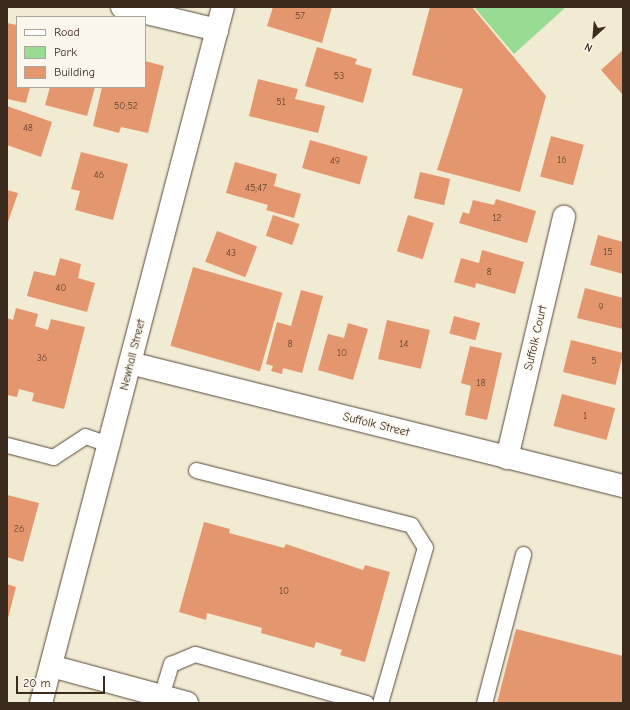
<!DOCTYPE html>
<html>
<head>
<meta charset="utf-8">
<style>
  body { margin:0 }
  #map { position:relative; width:630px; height:710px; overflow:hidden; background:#f2ebd3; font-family:"Comic Neue",sans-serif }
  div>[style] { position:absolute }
  .green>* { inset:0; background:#98dc94 }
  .building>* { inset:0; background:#e4976f; transform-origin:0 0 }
  .roads { filter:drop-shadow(0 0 1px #564739) drop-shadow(0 0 1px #564739) }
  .service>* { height:15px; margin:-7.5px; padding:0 7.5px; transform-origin:7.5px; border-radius:7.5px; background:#fff }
  .minor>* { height:22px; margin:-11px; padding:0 11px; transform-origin:11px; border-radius:11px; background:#fff }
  span { translate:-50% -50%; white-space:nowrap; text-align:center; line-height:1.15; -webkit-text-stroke:3px #fbf7ec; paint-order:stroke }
  .number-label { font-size:10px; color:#654532 }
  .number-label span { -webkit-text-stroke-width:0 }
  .street-label { font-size:12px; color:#3b2a1e }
  .frame { position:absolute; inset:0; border:8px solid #3b2a1e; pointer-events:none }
  .legend { position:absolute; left:16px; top:16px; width:130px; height:72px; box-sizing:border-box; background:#fbf7ec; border:1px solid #aea59a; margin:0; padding:5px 7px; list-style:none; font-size:12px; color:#3b2a1e }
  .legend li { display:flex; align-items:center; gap:8px; height:20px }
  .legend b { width:20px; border:1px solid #aea59a }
  .north { position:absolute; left:574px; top:16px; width:40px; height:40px; -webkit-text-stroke:3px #fbf7ec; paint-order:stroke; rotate:206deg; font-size:11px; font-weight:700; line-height:16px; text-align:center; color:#3b2a1e }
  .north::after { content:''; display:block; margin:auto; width:14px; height:18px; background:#3b2a1e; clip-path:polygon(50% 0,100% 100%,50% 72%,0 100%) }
  .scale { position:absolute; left:16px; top:676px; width:89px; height:18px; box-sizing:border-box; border:2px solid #3b2a1e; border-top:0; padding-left:5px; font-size:12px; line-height:14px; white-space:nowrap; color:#3b2a1e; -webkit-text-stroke:3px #fbf7ec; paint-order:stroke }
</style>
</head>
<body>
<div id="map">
  <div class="green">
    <i style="clip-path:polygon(474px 7px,566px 7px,514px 54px)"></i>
  </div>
  <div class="building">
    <i style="clip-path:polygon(273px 7px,332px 7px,322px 43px,267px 26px)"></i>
    <i style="clip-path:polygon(430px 7px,472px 7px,546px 96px,520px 192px,437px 170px,463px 89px,412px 75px)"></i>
    <i style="clip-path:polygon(7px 23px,17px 25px,17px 87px,30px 87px,26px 103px,7px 99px)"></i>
    <i style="clip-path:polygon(317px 47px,357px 59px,355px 64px,372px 69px,363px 103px,305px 86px)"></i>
    <i style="clip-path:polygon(623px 50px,623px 95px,601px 70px)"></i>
    <i style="clip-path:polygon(145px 61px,164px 66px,148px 133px,121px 127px,119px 133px,93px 126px,102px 87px,145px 87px)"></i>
    <i style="clip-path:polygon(258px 79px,298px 89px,295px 99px,325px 106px,318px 133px,249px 116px)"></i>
    <i style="clip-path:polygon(50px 87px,95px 87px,87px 116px,45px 105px)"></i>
    <i style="clip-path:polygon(7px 106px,52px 122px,41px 157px,7px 145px)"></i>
    <i style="left:551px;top:136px;width:34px;height:42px;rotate:15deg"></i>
    <i style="left:310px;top:140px;width:60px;height:29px;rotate:16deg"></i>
    <i style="clip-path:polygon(81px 152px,128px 164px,113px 220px,75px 210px,80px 191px,71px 189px)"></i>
    <i style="clip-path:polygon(235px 162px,277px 174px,274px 186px,301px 194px,294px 218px,266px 210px,268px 205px,226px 193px)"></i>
    <i style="left:420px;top:172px;width:31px;height:27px;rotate:13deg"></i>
    <i style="clip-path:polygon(7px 190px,18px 193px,7px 225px)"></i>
    <i style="clip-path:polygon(496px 199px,536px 211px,527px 243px,459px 223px,463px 212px,469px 214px,473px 200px,494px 205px)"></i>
    <i style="left:273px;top:215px;width:28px;height:22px;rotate:19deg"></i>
    <i style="left:408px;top:215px;width:27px;height:38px;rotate:17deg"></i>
    <i style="left:217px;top:231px;width:43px;height:33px;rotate:21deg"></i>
    <i style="clip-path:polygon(598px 235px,623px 242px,623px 274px,590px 265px)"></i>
    <i style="clip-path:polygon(482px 250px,524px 262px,515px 294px,476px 283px,475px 288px,454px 282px,461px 258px,479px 263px)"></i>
    <i style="clip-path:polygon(60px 258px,81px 264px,78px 278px,95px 283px,87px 312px,27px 296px,34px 271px,55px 276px)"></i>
    <i style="left:193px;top:267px;width:93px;height:82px;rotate:16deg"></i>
    <i style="clip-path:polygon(585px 288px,623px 298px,623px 329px,577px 318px)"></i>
    <i style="clip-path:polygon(301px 290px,323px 296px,302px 373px,283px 368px,282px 374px,271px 371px,273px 366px,266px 364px,277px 322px,291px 326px)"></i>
    <i style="clip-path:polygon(16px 308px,38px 314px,35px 326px,48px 330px,51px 319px,85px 327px,64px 409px,32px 401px,34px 393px,19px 389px,17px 397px,7px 395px,7px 318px,13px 320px)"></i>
    <i style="left:454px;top:316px;width:27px;height:18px;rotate:15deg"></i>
    <i style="left:387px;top:320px;width:44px;height:40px;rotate:13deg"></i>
    <i style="clip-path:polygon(348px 323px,368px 329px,353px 380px,318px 370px,328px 334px,344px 338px)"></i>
    <i style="left:571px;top:340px;width:54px;height:33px;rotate:14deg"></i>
    <i style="clip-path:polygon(470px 346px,502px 353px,487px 420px,465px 415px,471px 386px,461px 383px)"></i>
    <i style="left:562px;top:394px;width:55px;height:33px;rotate:15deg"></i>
    <i style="clip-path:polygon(7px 495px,39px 503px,23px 562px,7px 557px)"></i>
    <i style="clip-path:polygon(204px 522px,230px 529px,229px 533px,284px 548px,286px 544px,363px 570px,365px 565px,390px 572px,365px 662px,340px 655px,342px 650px,316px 642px,314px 648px,261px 633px,262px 628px,207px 613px,206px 620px,179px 612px)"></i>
    <i style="clip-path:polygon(7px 584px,16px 587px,8px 618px,7px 618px)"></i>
    <i style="clip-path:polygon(516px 629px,623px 656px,623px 703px,497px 703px)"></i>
  </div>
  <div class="roads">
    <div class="service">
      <i style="left:7px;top:445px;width:48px;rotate:14.6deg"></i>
      <i style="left:53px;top:457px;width:38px;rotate:-33deg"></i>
      <i style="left:85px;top:436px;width:28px;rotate:19deg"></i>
      <i style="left:196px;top:470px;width:222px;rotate:14.3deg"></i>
      <i style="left:411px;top:525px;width:26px;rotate:58deg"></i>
      <i style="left:425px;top:547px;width:162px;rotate:106.1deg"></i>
      <i style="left:161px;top:696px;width:34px;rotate:-73deg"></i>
      <i style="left:171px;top:664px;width:26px;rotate:-23deg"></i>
      <i style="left:195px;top:654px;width:178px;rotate:16deg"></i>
      <i style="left:484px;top:703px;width:154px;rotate:-75.3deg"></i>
    </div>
    <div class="minor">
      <i style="left:122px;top:7px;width:98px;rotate:13.6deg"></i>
      <i style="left:130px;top:363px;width:508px;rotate:14.01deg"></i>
      <i style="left:507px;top:458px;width:248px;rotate:-76.7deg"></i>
      <i style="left:51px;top:666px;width:141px;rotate:15.2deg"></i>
      <i style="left:41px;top:703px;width:719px;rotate:-75.35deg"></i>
    </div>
  </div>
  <div class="number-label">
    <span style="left:300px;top:17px">57</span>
    <span style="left:339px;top:77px">53</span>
    <span style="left:281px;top:103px">51</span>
    <span style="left:126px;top:107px">50;52</span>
    <span style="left:28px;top:129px">48</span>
    <span style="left:562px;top:161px">16</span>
    <span style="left:335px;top:162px">49</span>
    <span style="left:99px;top:176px">46</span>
    <span style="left:256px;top:189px">45;47</span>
    <span style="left:497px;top:219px">12</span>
    <span style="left:608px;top:253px">15</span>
    <span style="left:231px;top:254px">43</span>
    <span style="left:489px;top:273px">8</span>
    <span style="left:61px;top:289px">40</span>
    <span style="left:601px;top:308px">9</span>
    <span style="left:290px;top:345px">8</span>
    <span style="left:404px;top:345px">14</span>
    <span style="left:342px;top:354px">10</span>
    <span style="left:42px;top:359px">36</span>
    <span style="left:594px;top:362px">5</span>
    <span style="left:481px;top:384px">18</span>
    <span style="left:585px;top:417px">1</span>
    <span style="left:19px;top:530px">26</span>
    <span style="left:284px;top:592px">10</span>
  </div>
  <div class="street-label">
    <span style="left:536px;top:338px;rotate:-77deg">Suffolk Court</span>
    <span style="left:133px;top:355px;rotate:-76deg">Newhall Street</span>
    <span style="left:376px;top:425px;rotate:14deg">Suffolk Street</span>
  </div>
  <div class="frame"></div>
  <ul class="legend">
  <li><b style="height:5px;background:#fff"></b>Road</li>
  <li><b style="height:11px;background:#98dc94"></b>Park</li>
  <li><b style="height:11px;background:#e4976f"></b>Building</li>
  </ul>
  <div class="north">N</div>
  <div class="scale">20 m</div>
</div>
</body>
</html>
